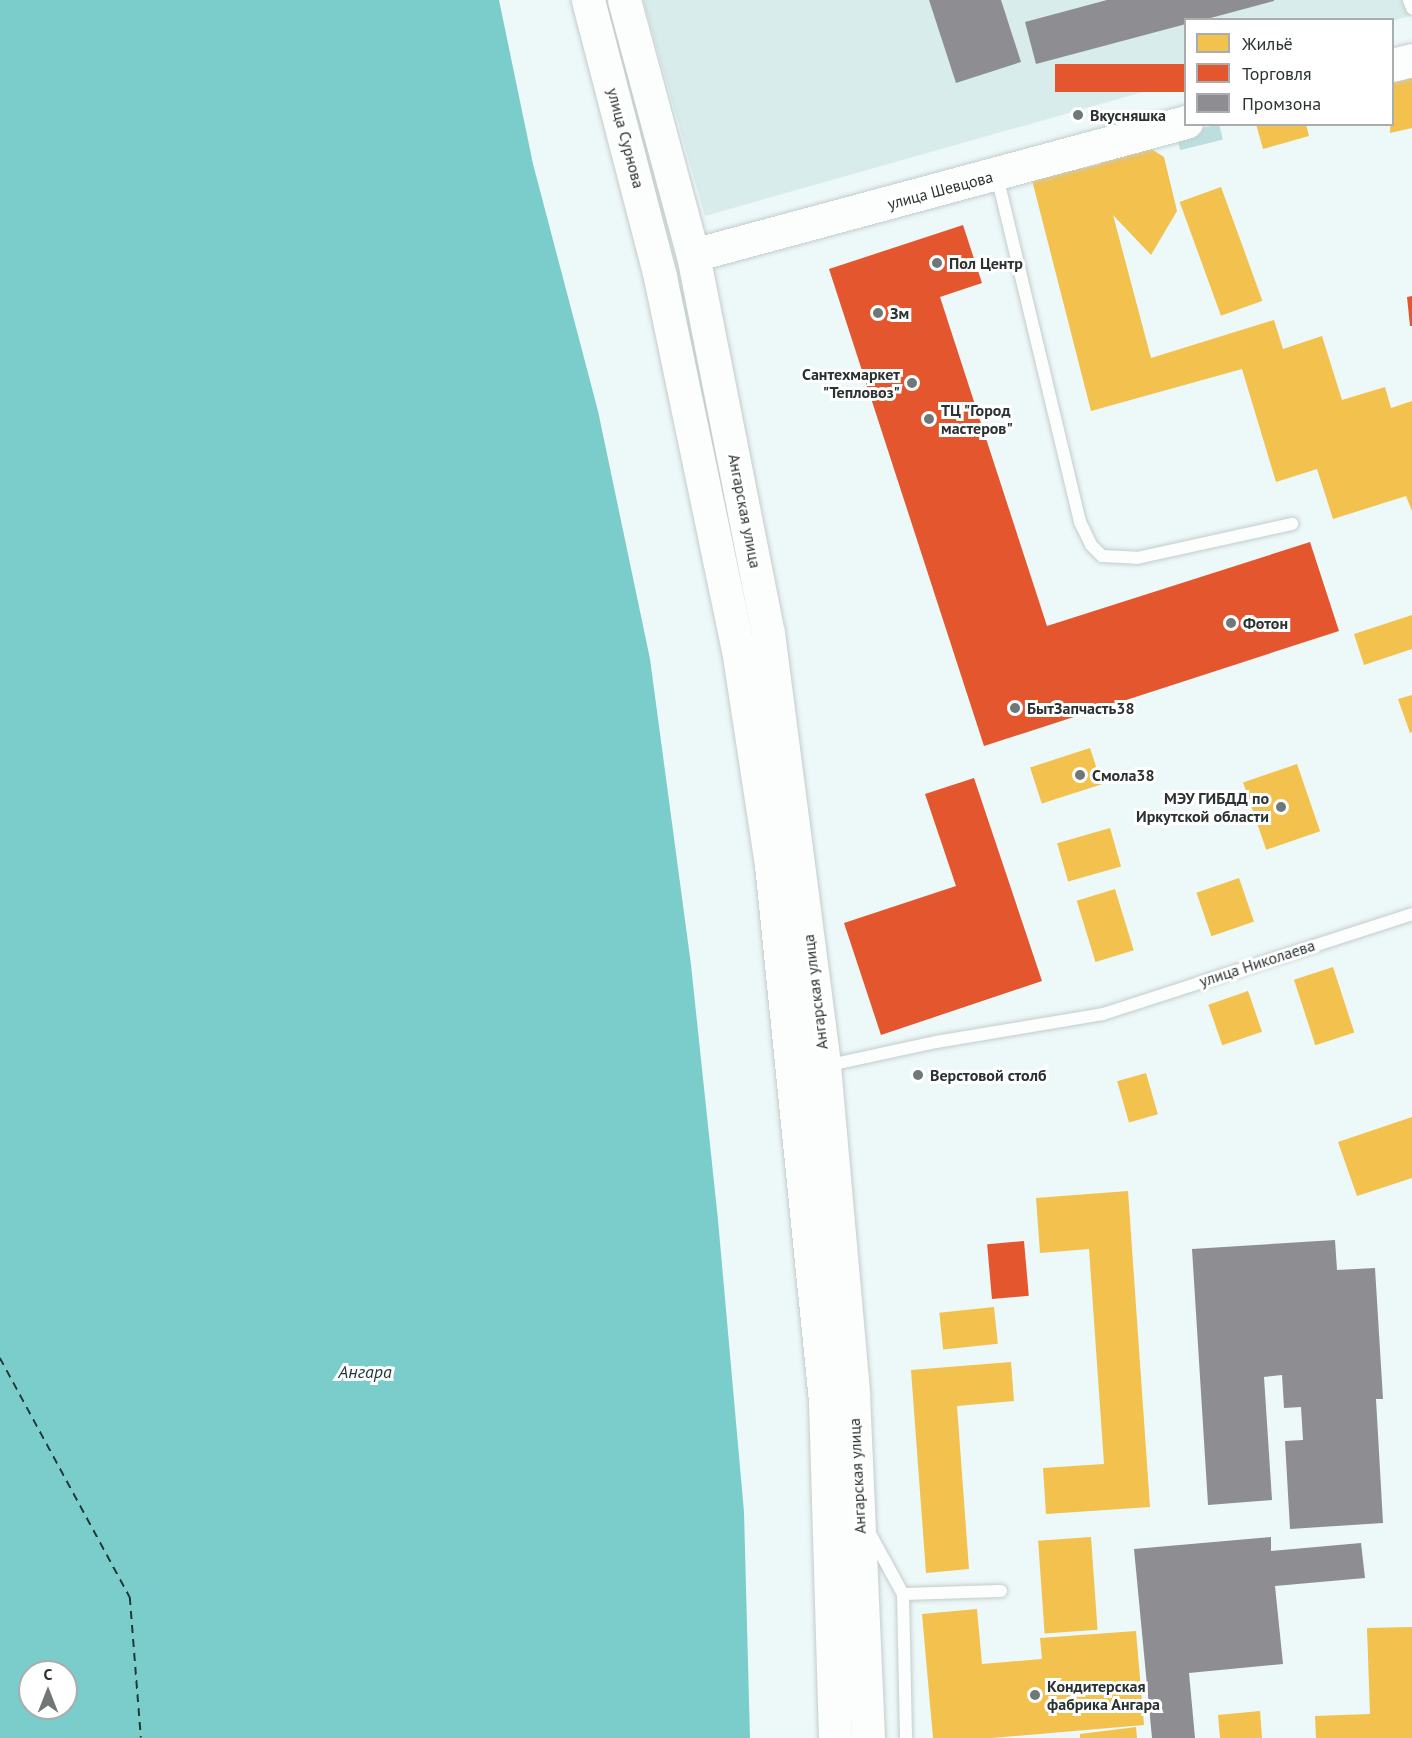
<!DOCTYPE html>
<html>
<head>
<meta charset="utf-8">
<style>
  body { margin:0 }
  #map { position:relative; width:1412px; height:1738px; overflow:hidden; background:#edf8f8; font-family:"PT Sans",sans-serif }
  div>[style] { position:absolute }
  .built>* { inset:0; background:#d7eceb }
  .water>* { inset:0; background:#7acdcb }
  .homes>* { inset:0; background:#f2c14e; transform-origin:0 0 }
  .shops>* { inset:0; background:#e4572e; transform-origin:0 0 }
  .industry>* { inset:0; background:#8d8d92 }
  .ferry>* { height:1.5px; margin-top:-0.75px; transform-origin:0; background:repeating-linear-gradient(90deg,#203938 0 8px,transparent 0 14px) }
  .building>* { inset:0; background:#bcdfde; transform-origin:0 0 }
  .roads { filter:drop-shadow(0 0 2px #c4cccc) drop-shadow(0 0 2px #c4cccc) }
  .service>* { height:12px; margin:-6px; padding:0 6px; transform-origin:6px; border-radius:6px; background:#fcfefe }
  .secondary>* { height:33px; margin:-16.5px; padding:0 16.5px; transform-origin:16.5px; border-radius:16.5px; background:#fcfefe }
  .primary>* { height:33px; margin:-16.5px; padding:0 16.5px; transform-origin:16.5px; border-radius:16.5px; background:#fcfefe }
  .dots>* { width:16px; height:16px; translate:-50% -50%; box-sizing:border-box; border:3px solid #fff; border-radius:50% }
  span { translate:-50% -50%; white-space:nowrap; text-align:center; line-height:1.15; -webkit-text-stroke:6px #fff; paint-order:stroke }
  .poi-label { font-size:16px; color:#2b3332; font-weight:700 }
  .left { translate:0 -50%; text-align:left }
  .right { translate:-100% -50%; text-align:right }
  .street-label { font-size:16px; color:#2b3332 }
  .water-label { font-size:18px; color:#203938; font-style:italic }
  .legend { position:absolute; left:1184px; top:18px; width:210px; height:108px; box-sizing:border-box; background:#fff; border:2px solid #aaadad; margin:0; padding:8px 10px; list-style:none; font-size:18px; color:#2b3332 }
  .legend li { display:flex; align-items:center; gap:12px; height:30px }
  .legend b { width:30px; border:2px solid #aaadad }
  .north { position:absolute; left:18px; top:1660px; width:60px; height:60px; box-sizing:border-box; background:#fff; border:2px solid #aaadad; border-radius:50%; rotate:0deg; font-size:16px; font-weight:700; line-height:24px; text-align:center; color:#2b3332 }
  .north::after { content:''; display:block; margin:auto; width:21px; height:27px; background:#6f7877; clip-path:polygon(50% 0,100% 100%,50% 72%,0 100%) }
</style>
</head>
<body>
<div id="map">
  <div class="built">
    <i style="clip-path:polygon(643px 0,1412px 0,1412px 15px,1393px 21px,1186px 20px,1185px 80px,705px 216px)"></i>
  </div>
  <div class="water">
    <i style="clip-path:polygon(evenodd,0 0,499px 0,533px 164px,598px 411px,650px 659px,691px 965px,718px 1220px,744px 1512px,750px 1738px,0 1738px,0 0,30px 1672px,66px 1672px,66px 1708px,30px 1708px,30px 1672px)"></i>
  </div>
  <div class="homes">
    <i style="clip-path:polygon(1412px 73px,1412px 128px,1390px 133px,1392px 77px)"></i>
    <i style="clip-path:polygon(1256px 124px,1306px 124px,1309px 136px,1263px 149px)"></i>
    <i style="clip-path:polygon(1140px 142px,1164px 157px,1177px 211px,1151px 255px,1113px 215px,1151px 358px,1274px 320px,1283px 349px,1322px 336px,1342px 400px,1385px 387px,1391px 408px,1412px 401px,1412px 511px,1406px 496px,1333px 519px,1317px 469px,1276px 482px,1242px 369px,1091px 411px,1032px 180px,1100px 164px,1104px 156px)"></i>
    <i style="left:1221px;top:187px;width:121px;height:44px;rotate:70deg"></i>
    <i style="clip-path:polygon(1412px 615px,1412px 649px,1364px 665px,1354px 634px)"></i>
    <i style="clip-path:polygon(1412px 695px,1412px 732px,1410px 733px,1398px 699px)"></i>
    <i style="left:1090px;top:748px;width:38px;height:63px;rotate:72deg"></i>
    <i style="left:1297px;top:764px;width:71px;height:57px;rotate:71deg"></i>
    <i style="left:1110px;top:828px;width:40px;height:55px;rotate:74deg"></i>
    <i style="left:1239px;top:878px;width:46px;height:45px;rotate:71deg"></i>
    <i style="left:1115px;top:889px;width:64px;height:40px;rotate:73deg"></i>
    <i style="left:1333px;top:967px;width:69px;height:41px;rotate:72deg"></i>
    <i style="left:1248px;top:991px;width:43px;height:42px;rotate:71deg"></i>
    <i style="left:1146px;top:1073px;width:43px;height:30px;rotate:74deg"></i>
    <i style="clip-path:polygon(1412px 1117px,1412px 1178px,1357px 1196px,1338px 1142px)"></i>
    <i style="clip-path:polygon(1128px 1191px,1150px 1507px,1046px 1514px,1043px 1468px,1104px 1464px,1089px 1249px,1040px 1253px,1036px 1198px)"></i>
    <i style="left:994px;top:1307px;width:37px;height:55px;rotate:84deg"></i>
    <i style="clip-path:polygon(1011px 1362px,1014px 1401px,957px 1406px,969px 1569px,926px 1573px,911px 1370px)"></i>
    <i style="left:1091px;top:1537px;width:93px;height:53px;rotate:86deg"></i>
    <i style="clip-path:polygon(977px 1609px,982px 1664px,1042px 1659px,1040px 1638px,1136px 1631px,1144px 1725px,991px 1738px,933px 1738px,922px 1614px)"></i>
    <i style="clip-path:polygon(1412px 1627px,1412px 1738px,1316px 1738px,1315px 1716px,1370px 1714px,1367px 1628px)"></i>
    <i style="clip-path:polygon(1260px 1711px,1262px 1738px,1220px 1738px,1218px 1715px)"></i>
    <i style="clip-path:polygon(1136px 1727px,1137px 1738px,1080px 1738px,1080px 1734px)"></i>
  </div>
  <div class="shops">
    <i style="left:1186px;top:64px;width:28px;height:131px;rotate:90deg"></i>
    <i style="clip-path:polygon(963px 225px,982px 283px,940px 297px,1047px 626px,1310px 542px,1339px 631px,984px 746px,829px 269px)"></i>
    <i style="clip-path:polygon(1412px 296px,1412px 326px,1410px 326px,1407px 297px)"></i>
    <i style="clip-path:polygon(974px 778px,1042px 981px,881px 1035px,844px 923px,956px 886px,925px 794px)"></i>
    <i style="left:1024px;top:1241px;width:55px;height:37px;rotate:85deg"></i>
  </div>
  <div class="industry">
    <i style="clip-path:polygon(929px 0,1001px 0,1021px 62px,956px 83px)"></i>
    <i style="clip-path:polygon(1107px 0,1274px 0,1274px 1px,1203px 20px,1186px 20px,1186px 24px,1036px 64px,1025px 22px)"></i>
    <i style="clip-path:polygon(1335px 1240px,1337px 1270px,1375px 1268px,1383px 1399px,1376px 1399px,1383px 1523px,1290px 1529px,1285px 1441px,1303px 1440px,1301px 1407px,1284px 1408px,1282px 1375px,1264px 1377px,1272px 1500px,1208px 1505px,1192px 1249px)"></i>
    <i style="clip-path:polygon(1271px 1537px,1271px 1551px,1361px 1543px,1365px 1578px,1275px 1586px,1283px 1664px,1189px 1673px,1195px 1738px,1152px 1738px,1134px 1549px)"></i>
  </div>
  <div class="ferry">
    <i style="left:0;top:1358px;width:272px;rotate:61.5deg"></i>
    <i style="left:130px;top:1597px;width:141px;rotate:85.5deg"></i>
  </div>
  <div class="building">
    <i style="left:1219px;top:124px;width:16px;height:44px;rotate:76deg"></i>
  </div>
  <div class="roads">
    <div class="service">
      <i style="left:1409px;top:0;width:9px;rotate:69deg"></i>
      <i style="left:997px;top:176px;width:356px;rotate:76.5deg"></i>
      <i style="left:1080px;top:522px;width:25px;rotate:64deg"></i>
      <i style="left:1091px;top:545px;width:16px;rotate:45deg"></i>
      <i style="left:1102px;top:556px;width:35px;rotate:3deg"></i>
      <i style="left:1137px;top:558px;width:159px;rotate:-12.4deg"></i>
      <i style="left:825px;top:1066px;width:114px;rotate:-12.2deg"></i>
      <i style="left:936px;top:1042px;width:169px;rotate:-9.5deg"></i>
      <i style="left:1103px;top:1014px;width:325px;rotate:-17.9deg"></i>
      <i style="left:869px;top:1532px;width:71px;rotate:61.3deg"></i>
      <i style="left:903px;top:1594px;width:144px;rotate:88.8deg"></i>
      <i style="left:903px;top:1594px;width:98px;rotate:-1.8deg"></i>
    </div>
    <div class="secondary">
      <i style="left:1392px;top:65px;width:21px;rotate:-14deg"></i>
      <i style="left:693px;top:255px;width:511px;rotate:-15.1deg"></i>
    </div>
    <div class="primary">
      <i style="left:588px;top:0;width:286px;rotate:75.4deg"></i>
      <i style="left:660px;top:277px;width:380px;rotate:78.2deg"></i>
      <i style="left:738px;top:649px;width:218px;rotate:81.3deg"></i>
      <i style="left:771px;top:864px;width:539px;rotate:84.25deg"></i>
      <i style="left:825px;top:1400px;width:338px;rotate:88.3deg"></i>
      <i style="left:624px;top:0;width:264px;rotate:74.9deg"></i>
      <i style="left:693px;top:255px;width:385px;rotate:78.8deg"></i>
      <i style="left:768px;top:633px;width:437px;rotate:82.6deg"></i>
      <i style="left:824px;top:1066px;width:329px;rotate:84.9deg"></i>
      <i style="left:853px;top:1394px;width:344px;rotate:87.5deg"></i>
    </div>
  </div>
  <div class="dots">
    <i style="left:1078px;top:115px;background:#6f7877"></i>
    <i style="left:937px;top:263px;background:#6f7877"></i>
    <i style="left:878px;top:313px;background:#6f7877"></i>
    <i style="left:912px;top:383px;background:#6f7877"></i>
    <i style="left:929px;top:419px;background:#6f7877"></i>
    <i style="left:1231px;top:623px;background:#6f7877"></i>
    <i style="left:1015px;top:708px;background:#6f7877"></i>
    <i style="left:1080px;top:775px;background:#6f7877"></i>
    <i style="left:1281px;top:807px;background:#6f7877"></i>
    <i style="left:918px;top:1075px;background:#6f7877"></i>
    <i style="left:1035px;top:1695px;background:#6f7877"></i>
  </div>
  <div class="poi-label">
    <span class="left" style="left:1090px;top:115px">Вкусняшка</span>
    <span class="left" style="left:949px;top:263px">Пол Центр</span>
    <span class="left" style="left:890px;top:313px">Зм</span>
    <span class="right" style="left:900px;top:383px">Сантехмаркет<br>"Тепловоз"</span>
    <span class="left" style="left:941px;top:419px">ТЦ "Город<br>мастеров"</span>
    <span class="left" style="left:1243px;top:623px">Фотон</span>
    <span class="left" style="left:1027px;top:708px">БытЗапчасть38</span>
    <span class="left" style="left:1092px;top:775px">Смола38</span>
    <span class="right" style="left:1269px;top:807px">МЭУ ГИБДД по<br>Иркутской области</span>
    <span class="left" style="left:930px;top:1075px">Верстовой столб</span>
    <span class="left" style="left:1047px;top:1695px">Кондитерская<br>фабрика Ангара</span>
  </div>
  <div class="street-label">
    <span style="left:626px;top:138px;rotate:75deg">улица Сурнова</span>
    <span style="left:940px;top:190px;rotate:-15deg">улица Шевцова</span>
    <span style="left:745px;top:511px;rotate:79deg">Ангарская улица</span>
    <span style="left:1257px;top:963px;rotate:-18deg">улица Николаева</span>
    <span style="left:815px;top:992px;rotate:-97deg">Ангарская улица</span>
    <span style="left:857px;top:1476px;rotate:-93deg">Ангарская улица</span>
  </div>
  <div class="water-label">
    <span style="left:365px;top:1372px">Ангара</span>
  </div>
  <ul class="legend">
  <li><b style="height:16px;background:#f2c14e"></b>Жильё</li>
  <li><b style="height:16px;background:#e4572e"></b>Торговля</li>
  <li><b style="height:16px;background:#8d8d92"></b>Промзона</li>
  </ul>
  <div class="north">С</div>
</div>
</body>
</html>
